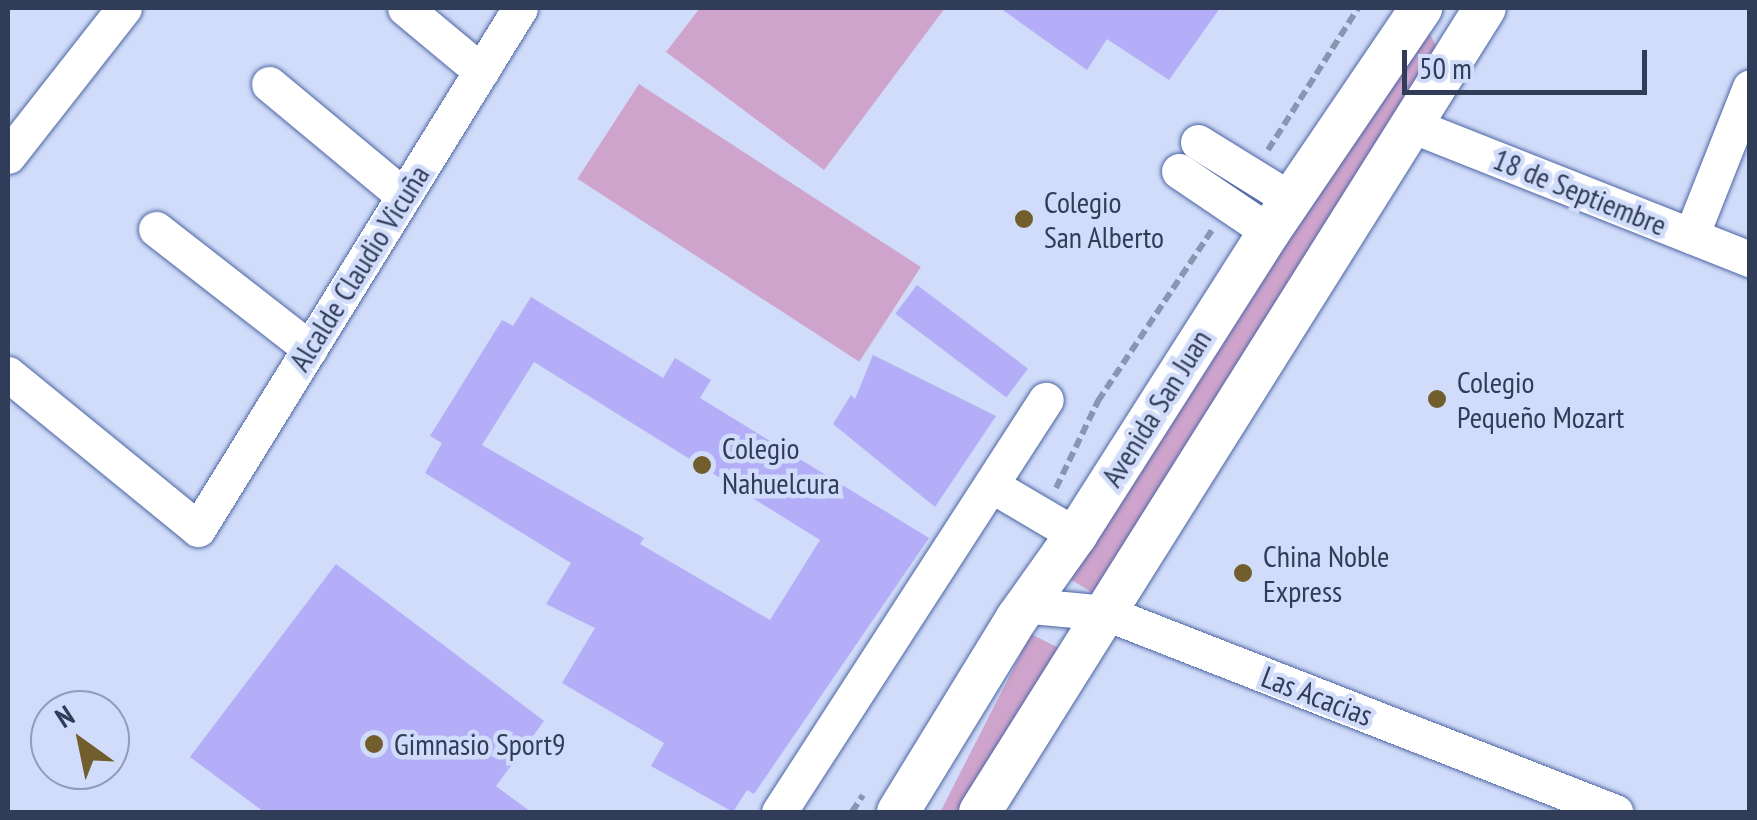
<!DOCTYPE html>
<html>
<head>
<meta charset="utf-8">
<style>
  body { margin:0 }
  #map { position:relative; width:1757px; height:820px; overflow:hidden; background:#d0dcf9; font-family:"PT Sans Narrow",sans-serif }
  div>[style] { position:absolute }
  .green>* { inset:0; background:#cea4cc; transform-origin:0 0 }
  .building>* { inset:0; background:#b3aef7; transform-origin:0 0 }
  .path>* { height:6px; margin-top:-3px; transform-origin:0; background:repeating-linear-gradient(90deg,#8995b1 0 10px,transparent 0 15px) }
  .roads { filter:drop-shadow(0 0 2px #4d65a3) drop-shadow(0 0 2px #4d65a3) }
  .minor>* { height:35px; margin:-17.5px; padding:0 17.5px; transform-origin:17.5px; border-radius:17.5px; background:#fff }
  .major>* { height:42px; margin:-21px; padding:0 21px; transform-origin:21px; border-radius:21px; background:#fff }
  .dots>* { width:28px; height:28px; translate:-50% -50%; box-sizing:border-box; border:5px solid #d0dcf9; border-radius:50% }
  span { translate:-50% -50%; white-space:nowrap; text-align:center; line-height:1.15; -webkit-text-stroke:9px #d0dcf9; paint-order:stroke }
  .street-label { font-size:30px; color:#313c58 }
  .poi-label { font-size:30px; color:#313c58 }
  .left { translate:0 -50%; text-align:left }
  .frame { position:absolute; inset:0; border:10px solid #313c58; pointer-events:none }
  .north { position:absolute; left:30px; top:690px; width:100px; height:100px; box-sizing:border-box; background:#d0dcf9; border:2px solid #909cb9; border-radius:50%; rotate:327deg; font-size:28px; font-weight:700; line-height:40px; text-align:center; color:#313c58 }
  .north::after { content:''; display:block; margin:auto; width:35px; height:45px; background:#725e2d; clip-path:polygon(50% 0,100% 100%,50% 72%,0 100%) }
  .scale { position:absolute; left:1402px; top:50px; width:245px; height:45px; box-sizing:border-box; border:5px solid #313c58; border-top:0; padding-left:12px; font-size:30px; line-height:35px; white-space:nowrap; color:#313c58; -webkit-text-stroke:8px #d0dcf9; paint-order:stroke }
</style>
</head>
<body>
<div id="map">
  <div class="green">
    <i style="clip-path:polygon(700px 8px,945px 8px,824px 170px,666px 52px)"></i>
    <i style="clip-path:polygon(1428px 30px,1437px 48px,1093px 593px,1070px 579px,1410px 35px)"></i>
    <i style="left:639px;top:84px;width:336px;height:113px;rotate:33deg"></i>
    <i style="left:1031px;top:634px;width:30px;height:210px;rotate:27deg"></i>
  </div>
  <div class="building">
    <i style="clip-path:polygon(1000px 8px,1220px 8px,1169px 80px,1107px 39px,1087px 70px)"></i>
    <i style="left:917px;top:285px;width:139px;height:36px;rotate:37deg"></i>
    <i style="clip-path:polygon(evenodd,531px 297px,663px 378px,675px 358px,711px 380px,700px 398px,929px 538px,754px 794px,747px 790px,733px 812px,651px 766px,664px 743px,562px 683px,595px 628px,546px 604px,571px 563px,425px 473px,442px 443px,430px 436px,502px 320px,513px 326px,531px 297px,534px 362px,820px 540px,770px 620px,640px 544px,644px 538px,482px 445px,534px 362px)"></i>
    <i style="clip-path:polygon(873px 355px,996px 416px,935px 507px,833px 424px,851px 395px,855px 399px)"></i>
    <i style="clip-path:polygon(336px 564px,544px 721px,496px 786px,531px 812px,264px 812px,190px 757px)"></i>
  </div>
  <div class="path">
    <i style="left:1268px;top:150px;width:168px;rotate:-57.6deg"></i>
    <i style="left:1056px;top:488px;width:97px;rotate:-64.2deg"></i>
    <i style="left:1098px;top:401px;width:206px;rotate:-56.3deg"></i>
    <i style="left:852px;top:812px;width:20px;rotate:-57deg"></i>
  </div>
  <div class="roads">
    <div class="minor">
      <i style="left:405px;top:8px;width:99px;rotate:39.7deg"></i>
      <i style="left:269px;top:84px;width:175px;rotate:39.7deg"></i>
      <i style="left:1411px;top:125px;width:365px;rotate:21.6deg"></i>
      <i style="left:1198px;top:142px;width:108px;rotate:31.8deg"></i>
      <i style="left:8px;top:156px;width:188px;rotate:-51.9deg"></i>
      <i style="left:1179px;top:171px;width:109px;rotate:34.1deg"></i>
      <i style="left:156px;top:229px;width:195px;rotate:37.9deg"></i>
      <i style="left:1691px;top:236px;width:160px;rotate:-68.4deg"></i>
      <i style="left:8px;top:374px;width:245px;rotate:39.2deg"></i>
      <i style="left:198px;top:529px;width:612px;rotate:-58.28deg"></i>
      <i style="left:991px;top:485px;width:99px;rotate:30.5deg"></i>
      <i style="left:1017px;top:618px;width:19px;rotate:-39deg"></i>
      <i style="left:1032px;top:606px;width:74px;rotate:5.4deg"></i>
      <i style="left:1106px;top:613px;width:547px;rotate:21.35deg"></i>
      <i style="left:779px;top:812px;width:491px;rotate:-57.1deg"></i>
    </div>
    <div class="major">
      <i style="left:898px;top:812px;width:228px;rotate:-58.5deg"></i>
      <i style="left:1017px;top:618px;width:102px;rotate:-54.6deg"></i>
      <i style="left:1076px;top:535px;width:359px;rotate:-57.5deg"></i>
      <i style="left:1269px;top:232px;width:271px;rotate:-55.8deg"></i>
      <i style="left:980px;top:812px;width:949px;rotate:-57.87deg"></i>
    </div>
  </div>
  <div class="dots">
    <i style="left:1024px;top:219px;background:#725e2d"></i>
    <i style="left:1437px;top:399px;background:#725e2d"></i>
    <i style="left:702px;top:465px;background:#725e2d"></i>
    <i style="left:1243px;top:573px;background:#725e2d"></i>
    <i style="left:374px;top:744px;background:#725e2d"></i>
  </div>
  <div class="street-label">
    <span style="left:1580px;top:192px;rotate:22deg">18 de Septiembre</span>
    <span style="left:359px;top:268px;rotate:-58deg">Alcalde Claudio Vicuña</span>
    <span style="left:1156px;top:408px;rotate:-58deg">Avenida San Juan</span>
    <span style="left:1317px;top:696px;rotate:21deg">Las Acacias</span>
  </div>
  <div class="poi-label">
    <span class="left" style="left:1044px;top:219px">Colegio<br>San Alberto</span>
    <span class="left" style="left:1457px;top:399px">Colegio<br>Pequeño Mozart</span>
    <span class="left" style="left:722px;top:465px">Colegio<br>Nahuelcura</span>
    <span class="left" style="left:1263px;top:573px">China Noble<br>Express</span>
    <span class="left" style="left:394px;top:744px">Gimnasio Sport9</span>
  </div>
  <div class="frame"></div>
  <div class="north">N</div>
  <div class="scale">50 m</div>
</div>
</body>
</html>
